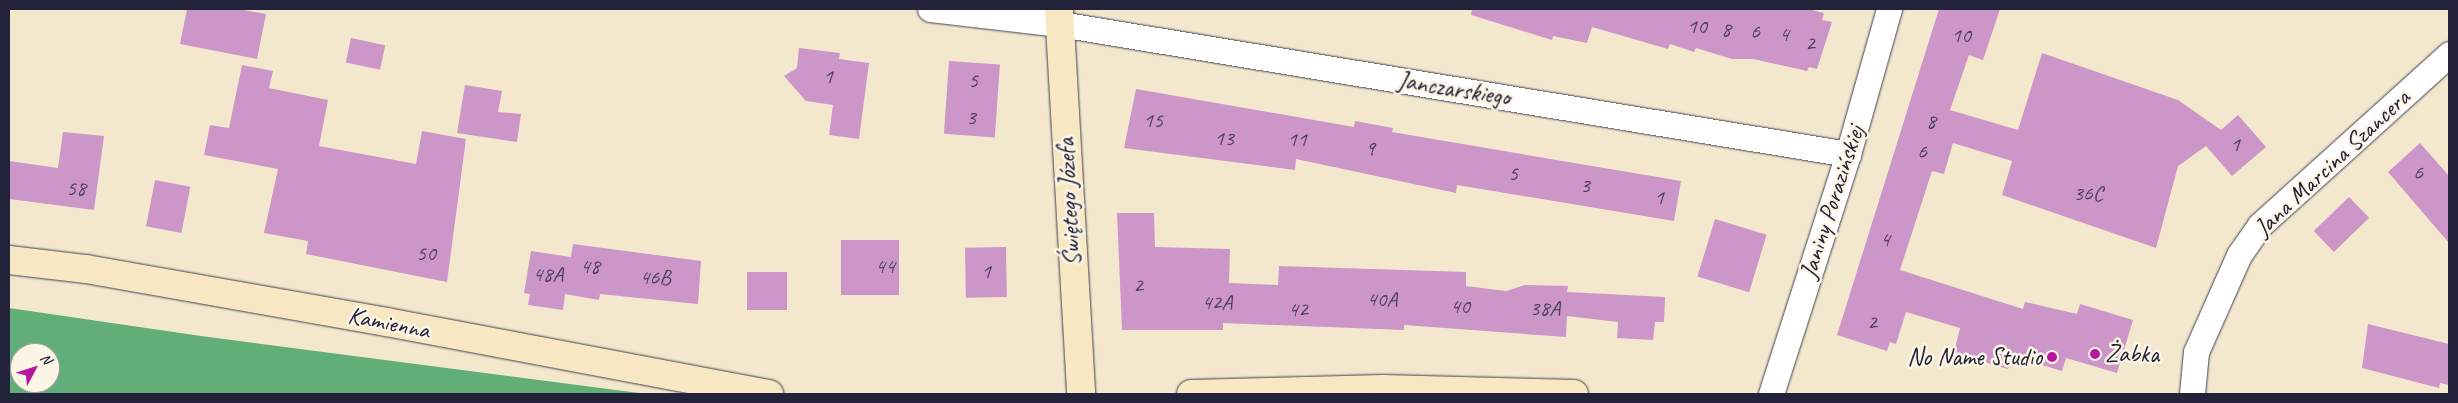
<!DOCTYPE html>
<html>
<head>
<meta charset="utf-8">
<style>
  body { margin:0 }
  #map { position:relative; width:2458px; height:403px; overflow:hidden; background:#f3e8cd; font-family:Caveat,sans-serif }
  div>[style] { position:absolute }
  .forest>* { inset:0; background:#62ae78 }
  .building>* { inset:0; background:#cd96c8; transform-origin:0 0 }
  .roads { filter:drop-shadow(0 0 1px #414051) drop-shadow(0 0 1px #414051) }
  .street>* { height:25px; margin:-12.5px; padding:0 12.5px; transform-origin:12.5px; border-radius:12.5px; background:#fff }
  .secondary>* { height:28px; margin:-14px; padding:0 14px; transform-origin:14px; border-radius:14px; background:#f8e7c3 }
  .dots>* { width:14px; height:14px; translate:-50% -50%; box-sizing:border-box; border:2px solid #fcf5e5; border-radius:50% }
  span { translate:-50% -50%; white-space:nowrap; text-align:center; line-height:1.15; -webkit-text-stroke:5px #fcf5e5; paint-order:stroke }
  .number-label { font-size:22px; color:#4d3f5e }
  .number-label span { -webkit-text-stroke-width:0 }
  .street-label { font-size:25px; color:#22223b }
  .poi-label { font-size:25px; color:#22223b }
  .left { translate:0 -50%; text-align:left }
  .right { translate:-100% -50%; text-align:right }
  .frame { position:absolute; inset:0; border:10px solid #22223b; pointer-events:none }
  .north { position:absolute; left:10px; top:343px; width:50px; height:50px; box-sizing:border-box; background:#fcf5e5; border:1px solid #a5a1a1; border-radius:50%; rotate:50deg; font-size:14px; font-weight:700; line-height:20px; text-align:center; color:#22223b }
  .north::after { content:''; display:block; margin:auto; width:18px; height:22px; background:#b5179e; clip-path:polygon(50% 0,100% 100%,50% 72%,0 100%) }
</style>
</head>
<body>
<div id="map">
  <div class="forest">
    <i style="clip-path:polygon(evenodd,9px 308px,201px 336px,647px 394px,9px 394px,9px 308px,20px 353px,50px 353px,50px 383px,20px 383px,20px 353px)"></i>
  </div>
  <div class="building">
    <i style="clip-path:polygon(187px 9px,238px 9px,266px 14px,257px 59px,180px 44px)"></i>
    <i style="clip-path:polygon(1472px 9px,1808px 9px,1824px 13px,1822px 20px,1832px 22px,1817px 69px,1809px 67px,1807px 71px,1753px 59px,1732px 59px,1696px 48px,1694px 52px,1670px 44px,1668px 49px,1592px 27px,1587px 43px,1553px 36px,1552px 40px,1471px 15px)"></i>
    <i style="clip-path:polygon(1939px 9px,2000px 9px,1983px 60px,1969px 55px,1950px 110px,2018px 130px,2042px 53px,2178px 100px,2221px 130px,2238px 115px,2266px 147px,2232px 176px,2206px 146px,2178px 166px,2156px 248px,2002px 195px,2012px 161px,1953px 143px,1944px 174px,1932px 171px,1900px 270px,2023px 309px,2025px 302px,2077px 314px,2080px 304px,2133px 320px,2117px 373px,2066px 358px,2062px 371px,2012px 356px,2008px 369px,1954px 353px,1960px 328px,1906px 312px,1896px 344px,1890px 342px,1887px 351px,1837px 335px)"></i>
    <i style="left:351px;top:38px;width:35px;height:25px;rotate:12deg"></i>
    <i style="clip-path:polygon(799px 48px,840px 53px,839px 59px,869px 63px,859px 139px,829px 135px,833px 105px,806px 101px,784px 76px,797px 68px)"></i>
    <i style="left:949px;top:61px;width:51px;height:73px;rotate:4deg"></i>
    <i style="clip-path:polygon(242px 65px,273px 71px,269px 88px,328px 100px,319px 146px,416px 164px,422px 131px,466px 139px,447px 282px,306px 254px,308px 241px,264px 233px,278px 169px,204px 155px,210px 125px,229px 128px)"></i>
    <i style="clip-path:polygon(465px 85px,502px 91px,498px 112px,521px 114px,517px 142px,457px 133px)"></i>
    <i style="clip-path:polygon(1136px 89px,1354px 127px,1355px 121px,1393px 128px,1392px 132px,1681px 181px,1674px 221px,1457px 185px,1456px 193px,1296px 159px,1295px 170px,1124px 148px)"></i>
    <i style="clip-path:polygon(63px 132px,104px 136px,94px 210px,9px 199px,9px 161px,58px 168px)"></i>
    <i style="clip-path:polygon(2420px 143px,2449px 176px,2449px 243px,2388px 172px)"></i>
    <i style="left:155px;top:180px;width:36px;height:47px;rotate:11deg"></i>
    <i style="left:2349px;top:197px;width:29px;height:49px;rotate:46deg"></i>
    <i style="clip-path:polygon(1117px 213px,1154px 213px,1155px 247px,1230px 249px,1229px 283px,1278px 285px,1279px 266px,1466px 272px,1466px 286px,1506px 291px,1525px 285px,1568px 286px,1567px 292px,1665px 297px,1664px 322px,1655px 322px,1653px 340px,1617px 338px,1618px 322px,1567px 316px,1566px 337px,1404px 325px,1404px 330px,1223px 323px,1223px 330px,1122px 330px)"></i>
    <i style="left:1715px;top:219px;width:54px;height:60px;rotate:17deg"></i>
    <i style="left:841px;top:240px;width:58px;height:55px"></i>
    <i style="clip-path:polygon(573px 244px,701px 261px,698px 304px,600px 294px,599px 300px,565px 294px,563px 310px,528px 305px,530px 294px,524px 293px,531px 251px,571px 257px)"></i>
    <i style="left:1006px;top:247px;width:50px;height:41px;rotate:89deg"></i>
    <i style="left:747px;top:272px;width:40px;height:38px"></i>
    <i style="clip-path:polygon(2368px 324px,2449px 344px,2449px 385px,2440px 383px,2439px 388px,2362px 368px)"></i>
  </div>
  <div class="roads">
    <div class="street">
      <i style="left:930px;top:9px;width:131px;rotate:6.6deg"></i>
      <i style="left:1060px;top:24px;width:799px;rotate:9.37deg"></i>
      <i style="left:1771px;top:394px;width:252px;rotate:-72.2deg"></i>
      <i style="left:1848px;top:154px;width:151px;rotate:-74.2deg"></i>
      <i style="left:2192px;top:394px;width:42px;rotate:-84.6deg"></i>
      <i style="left:2196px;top:352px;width:106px;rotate:-66.1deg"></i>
      <i style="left:2239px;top:255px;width:37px;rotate:-55deg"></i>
      <i style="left:2260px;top:225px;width:255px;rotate:-42.1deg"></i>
    </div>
    <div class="secondary">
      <i style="left:1059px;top:9px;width:386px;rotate:86.7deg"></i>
      <i style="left:9px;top:260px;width:78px;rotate:6.7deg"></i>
      <i style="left:86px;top:269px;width:306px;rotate:10deg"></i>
      <i style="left:387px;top:322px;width:389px;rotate:10.7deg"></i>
      <i style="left:1191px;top:394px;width:192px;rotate:-1.5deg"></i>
      <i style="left:1383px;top:389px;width:191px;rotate:1.5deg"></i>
    </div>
  </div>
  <div class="dots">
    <i style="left:2095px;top:354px;background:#b5179e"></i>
    <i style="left:2052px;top:357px;background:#b5179e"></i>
  </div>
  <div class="number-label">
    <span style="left:1697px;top:27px">10</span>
    <span style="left:1726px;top:30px">8</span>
    <span style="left:1755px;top:32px">6</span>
    <span style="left:1784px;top:35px">4</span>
    <span style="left:1961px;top:36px">10</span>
    <span style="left:1810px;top:44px">2</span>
    <span style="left:828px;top:77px">1</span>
    <span style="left:973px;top:81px">5</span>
    <span style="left:971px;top:118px">3</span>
    <span style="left:1153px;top:121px">15</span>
    <span style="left:1931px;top:122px">8</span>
    <span style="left:1224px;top:139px">13</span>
    <span style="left:1297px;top:140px">11</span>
    <span style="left:2235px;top:145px">1</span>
    <span style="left:1370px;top:149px">9</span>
    <span style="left:1922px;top:152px">6</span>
    <span style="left:2418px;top:173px">6</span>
    <span style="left:1513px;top:174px">5</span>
    <span style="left:1585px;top:186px">3</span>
    <span style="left:76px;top:189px">58</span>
    <span style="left:2088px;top:194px">36C</span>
    <span style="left:1659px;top:198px">1</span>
    <span style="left:1885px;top:240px">4</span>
    <span style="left:426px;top:254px">50</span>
    <span style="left:590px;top:267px">48</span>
    <span style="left:885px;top:267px">44</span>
    <span style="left:986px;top:272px">1</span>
    <span style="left:548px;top:275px">48A</span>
    <span style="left:655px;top:278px">46B</span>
    <span style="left:1138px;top:286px">2</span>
    <span style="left:1382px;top:300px">40A</span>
    <span style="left:1217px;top:303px">42A</span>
    <span style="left:1460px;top:307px">40</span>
    <span style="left:1545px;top:309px">38A</span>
    <span style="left:1298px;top:310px">42</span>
    <span style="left:1872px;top:323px">2</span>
  </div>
  <div class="street-label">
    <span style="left:1454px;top:89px;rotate:9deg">Janczarskiego</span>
    <span style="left:2332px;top:163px;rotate:-43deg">Jana Marcina Szancera</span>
    <span style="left:1069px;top:202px;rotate:-93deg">Świętego Józefa</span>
    <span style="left:1832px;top:202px;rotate:-72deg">Janiny Porazińskiej</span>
    <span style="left:389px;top:323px;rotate:11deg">Kamienna</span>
  </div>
  <div class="poi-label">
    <span class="left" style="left:2105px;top:354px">Żabka</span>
    <span class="right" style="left:2042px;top:357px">No Name Studio</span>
  </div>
  <div class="frame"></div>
  <div class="north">N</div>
</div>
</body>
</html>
